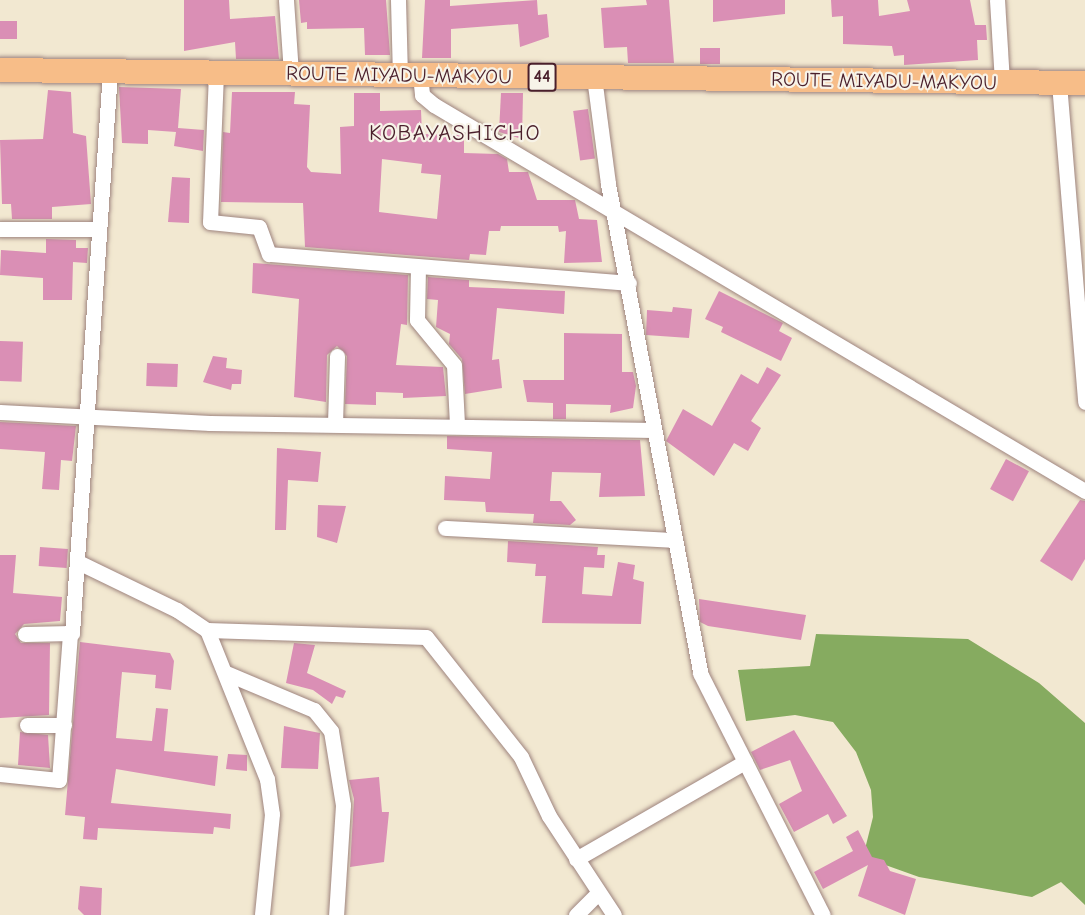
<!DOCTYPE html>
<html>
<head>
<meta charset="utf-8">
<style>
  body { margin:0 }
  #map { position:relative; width:1085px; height:915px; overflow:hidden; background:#f2e8d1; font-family:"Comic Neue",sans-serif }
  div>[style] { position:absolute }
  .forest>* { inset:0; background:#86ab60 }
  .building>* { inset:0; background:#da8fb5; transform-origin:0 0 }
  .roads { filter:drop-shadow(0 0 2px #9e847e) drop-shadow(0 0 2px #9e847e) }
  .minor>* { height:15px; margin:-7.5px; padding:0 7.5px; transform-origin:7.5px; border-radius:7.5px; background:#fff }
  .primary>* { height:24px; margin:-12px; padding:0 12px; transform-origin:12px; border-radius:12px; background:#f7bd88 }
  span { translate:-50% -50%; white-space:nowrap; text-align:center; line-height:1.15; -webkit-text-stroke:4.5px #f7f3e8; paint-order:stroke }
  .shield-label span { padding:2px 4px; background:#f7f3e8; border:2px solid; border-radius:4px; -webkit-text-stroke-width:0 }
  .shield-label { font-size:18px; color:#4a1f2b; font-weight:700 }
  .street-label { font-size:20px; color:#4a1f2b }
  .quarter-label { font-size:22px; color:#4a1f2b; letter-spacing:1.5px }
</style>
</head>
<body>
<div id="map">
  <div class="forest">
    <i style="clip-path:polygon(816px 634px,968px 639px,1039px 683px,1085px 723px,1085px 905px,1061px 882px,1032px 897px,919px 877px,863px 857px,873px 817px,871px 790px,856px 752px,833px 722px,795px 715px,746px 721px,738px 670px,810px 666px)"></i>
  </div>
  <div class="building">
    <i style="clip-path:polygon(184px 0,229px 0,230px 19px,275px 16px,279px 59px,236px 59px,235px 42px,184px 51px)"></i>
    <i style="clip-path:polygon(299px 0,386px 0,390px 55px,365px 55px,364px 28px,307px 29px,307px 22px,301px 23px)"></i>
    <i style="clip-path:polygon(425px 0,450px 0,450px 6px,537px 0,538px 15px,547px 14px,549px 37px,520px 47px,518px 24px,451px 29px,451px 58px,422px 58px)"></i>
    <i style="clip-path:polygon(646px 0,669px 0,674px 63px,628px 63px,627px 47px,604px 48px,601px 8px,647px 5px)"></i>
    <i style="clip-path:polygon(713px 0,785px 0,785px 14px,713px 22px)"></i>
    <i style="clip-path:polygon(831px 0,878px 0,879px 16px,910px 11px,907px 0,970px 0,975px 25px,986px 25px,987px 40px,977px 40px,978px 60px,904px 65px,904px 55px,894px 56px,892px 46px,843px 44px,843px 16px,832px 17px)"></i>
    <i style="left:0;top:21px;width:17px;height:18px"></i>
    <i style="left:700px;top:48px;width:20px;height:16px"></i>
    <i style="clip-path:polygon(119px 87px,181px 89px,178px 128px,204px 130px,203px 151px,174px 146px,176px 132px,148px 130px,148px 144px,122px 143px)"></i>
    <i style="clip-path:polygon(48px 90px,71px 92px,73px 133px,86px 136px,91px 204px,52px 207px,52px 219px,12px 219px,11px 204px,2px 204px,0 140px,43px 139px)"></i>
    <i style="clip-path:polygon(evenodd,232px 92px,295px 92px,294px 104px,310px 105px,307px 167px,311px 172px,341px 174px,340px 127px,354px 126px,354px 93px,380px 93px,380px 111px,421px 110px,422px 134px,464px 135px,464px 153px,498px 154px,507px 159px,509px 172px,528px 172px,537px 200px,575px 200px,579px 219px,597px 220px,602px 262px,564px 263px,566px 231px,559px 232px,558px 226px,501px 226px,500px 231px,489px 231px,486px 255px,470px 254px,469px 260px,305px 247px,303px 203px,221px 202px,223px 132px,230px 133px,232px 92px,382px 159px,422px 164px,421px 173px,441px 175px,437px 219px,379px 212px,382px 159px)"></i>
    <i style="clip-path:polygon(501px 93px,523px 93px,522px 139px,499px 132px)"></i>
    <i style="left:588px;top:109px;width:50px;height:15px;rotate:82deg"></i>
    <i style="clip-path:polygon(172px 177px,190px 178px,189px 223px,168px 222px)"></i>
    <i style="clip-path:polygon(46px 239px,76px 240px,76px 248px,88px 248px,87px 263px,73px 262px,72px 300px,43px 300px,43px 278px,0 275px,1px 250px,46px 253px)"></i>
    <i style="clip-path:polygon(253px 263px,408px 275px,407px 325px,401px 324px,396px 365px,443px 367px,446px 396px,403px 398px,403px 393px,376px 392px,376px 405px,345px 404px,347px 356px,337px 346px,327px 355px,326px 402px,294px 397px,299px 299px,252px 293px)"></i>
    <i style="clip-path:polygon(428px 277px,469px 280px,469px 287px,565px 291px,564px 314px,497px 308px,492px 360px,499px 359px,502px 388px,465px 394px,462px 359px,449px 344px,450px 334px,436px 327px,438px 300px,427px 299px)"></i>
    <i style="clip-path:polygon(719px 291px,783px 323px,779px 331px,792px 338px,781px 361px,721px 332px,723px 327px,705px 319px)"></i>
    <i style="clip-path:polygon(673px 307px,692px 309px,689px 338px,646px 335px,647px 310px,672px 312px)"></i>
    <i style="clip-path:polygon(564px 333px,622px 334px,622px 372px,633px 372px,636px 386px,633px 408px,610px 413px,611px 405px,566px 404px,566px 419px,553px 419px,553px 403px,527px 402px,523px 380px,564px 380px)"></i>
    <i style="left:0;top:341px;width:23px;height:40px;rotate:2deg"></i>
    <i style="clip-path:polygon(213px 356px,227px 358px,226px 368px,242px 370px,241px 384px,232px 384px,231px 390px,203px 382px)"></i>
    <i style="left:147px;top:363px;width:31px;height:23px;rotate:2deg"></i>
    <i style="clip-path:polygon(767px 367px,781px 375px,751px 421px,761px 428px,748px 451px,734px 443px,714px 476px,666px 441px,683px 409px,712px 426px,741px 374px,758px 384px)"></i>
    <i style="clip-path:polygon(0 422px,76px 426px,72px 461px,61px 460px,59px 490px,42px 489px,45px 452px,0 449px)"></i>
    <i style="clip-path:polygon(447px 436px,640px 440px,645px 496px,599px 497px,601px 473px,552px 472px,550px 501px,561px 501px,576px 520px,570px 525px,533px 523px,534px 514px,486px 512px,485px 502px,444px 500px,445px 476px,490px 479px,492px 452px,447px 449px)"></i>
    <i style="clip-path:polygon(277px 448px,321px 452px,318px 482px,288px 480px,286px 530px,275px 530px)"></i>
    <i style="left:1006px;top:459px;width:26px;height:34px;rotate:28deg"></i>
    <i style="clip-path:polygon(1080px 500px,1085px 501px,1085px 559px,1072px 581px,1040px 561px)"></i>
    <i style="clip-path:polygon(318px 505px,346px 506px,337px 543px,317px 537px)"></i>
    <i style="clip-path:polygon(508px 541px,598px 547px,597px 555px,605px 555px,604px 568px,584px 567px,582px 594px,612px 596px,618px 562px,635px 565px,633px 579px,644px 582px,641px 624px,542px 623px,546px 576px,535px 576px,536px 564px,507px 562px)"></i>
    <i style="left:40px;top:547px;width:28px;height:19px;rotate:4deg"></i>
    <i style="clip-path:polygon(0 555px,16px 555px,13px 593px,62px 597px,60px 621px,24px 624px,15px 634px,21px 643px,50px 643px,49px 715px,0 718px)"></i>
    <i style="clip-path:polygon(699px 599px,806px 615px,801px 640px,708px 626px,700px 622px)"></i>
    <i style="clip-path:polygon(80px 642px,170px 653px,174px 661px,171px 690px,155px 688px,156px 675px,122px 672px,116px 738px,152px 741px,156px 708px,168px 709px,164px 751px,218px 756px,215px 786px,116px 769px,111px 803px,231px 814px,230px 829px,214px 827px,213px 834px,98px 828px,97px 840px,83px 839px,85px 817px,65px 815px)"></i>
    <i style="clip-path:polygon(294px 643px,315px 645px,307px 673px,346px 691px,343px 698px,336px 696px,332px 704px,313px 690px,286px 683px)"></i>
    <i style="clip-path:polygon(284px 726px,320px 733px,318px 769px,281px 768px)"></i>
    <i style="clip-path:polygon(794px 730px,847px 816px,833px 824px,828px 814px,794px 832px,779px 804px,802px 791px,790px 760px,760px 770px,751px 752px)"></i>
    <i style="clip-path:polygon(20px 732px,48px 735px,50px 768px,18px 765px)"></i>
    <i style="clip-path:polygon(228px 754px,247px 755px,247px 771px,226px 769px)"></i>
    <i style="clip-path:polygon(379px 777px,382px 812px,389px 812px,384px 862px,350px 867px,354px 799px,349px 780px)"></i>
    <i style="clip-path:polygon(858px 830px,872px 857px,884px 860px,890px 871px,916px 879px,905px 915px,858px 896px,868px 865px,823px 889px,814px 872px,853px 851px,846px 837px)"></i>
    <i style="clip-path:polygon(80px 886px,102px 888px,101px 915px,84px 915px,78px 909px)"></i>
  </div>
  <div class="roads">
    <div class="minor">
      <i style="left:286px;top:0;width:73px;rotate:86.1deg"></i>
      <i style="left:398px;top:0;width:75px;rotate:88.5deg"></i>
      <i style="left:997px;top:0;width:82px;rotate:86.5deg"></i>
      <i style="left:216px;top:73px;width:149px;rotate:92.3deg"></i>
      <i style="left:210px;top:222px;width:49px;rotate:5.8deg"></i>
      <i style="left:259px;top:227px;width:29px;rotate:70deg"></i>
      <i style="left:269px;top:254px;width:361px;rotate:4.6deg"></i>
      <i style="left:420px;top:75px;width:20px;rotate:84deg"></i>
      <i style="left:422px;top:95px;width:16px;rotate:40deg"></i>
      <i style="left:434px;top:105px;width:757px;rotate:30.67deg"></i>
      <i style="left:594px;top:77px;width:108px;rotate:82.5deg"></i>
      <i style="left:608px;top:184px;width:498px;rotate:79.3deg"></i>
      <i style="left:700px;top:673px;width:271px;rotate:63.1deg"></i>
      <i style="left:1059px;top:83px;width:320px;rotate:85.3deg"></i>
      <i style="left:0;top:229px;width:98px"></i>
      <i style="left:418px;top:267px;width:53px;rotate:91.1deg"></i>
      <i style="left:417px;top:320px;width:58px;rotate:50.6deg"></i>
      <i style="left:454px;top:365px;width:60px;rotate:87.1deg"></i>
      <i style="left:0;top:412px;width:210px;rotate:3deg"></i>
      <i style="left:210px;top:423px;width:444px;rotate:0.9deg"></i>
      <i style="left:335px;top:424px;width:68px;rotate:-88.3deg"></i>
      <i style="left:445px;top:528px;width:229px;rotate:3deg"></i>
      <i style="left:78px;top:562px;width:110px;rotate:25.9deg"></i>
      <i style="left:177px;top:610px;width:36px;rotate:34deg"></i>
      <i style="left:207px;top:630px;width:219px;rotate:1.8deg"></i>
      <i style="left:426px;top:637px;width:153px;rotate:51.6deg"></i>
      <i style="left:521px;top:757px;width:65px;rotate:64.6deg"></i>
      <i style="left:549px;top:816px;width:118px;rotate:56.7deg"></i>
      <i style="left:207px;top:630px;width:161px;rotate:68.1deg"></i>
      <i style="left:267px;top:779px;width:35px;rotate:82deg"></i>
      <i style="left:272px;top:814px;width:101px;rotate:95.7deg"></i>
      <i style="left:25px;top:634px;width:47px;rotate:-1.2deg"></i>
      <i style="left:72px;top:633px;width:563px;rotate:-86.13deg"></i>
      <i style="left:226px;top:673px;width:95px;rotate:22.8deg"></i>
      <i style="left:314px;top:710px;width:27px;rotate:51deg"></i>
      <i style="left:331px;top:731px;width:75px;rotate:80.8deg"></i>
      <i style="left:343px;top:805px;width:110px;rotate:93.6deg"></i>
      <i style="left:27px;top:725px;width:37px"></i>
      <i style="left:0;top:774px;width:59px;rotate:5.8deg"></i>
      <i style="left:59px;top:780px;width:147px;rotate:-85.7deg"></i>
      <i style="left:576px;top:859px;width:195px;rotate:-29.9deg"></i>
      <i style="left:576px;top:915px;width:30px;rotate:-45deg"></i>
    </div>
    <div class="primary">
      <i style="left:0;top:70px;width:1085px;rotate:0.69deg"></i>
    </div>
  </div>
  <div class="shield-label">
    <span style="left:542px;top:77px">44</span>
  </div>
  <div class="street-label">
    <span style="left:399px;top:75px;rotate:1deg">ROUTE MIYADU-MAKYOU</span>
    <span style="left:884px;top:81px;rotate:1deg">ROUTE MIYADU-MAKYOU</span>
  </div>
  <div class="quarter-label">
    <span style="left:455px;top:134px">KOBAYASHICHO</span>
  </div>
</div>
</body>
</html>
